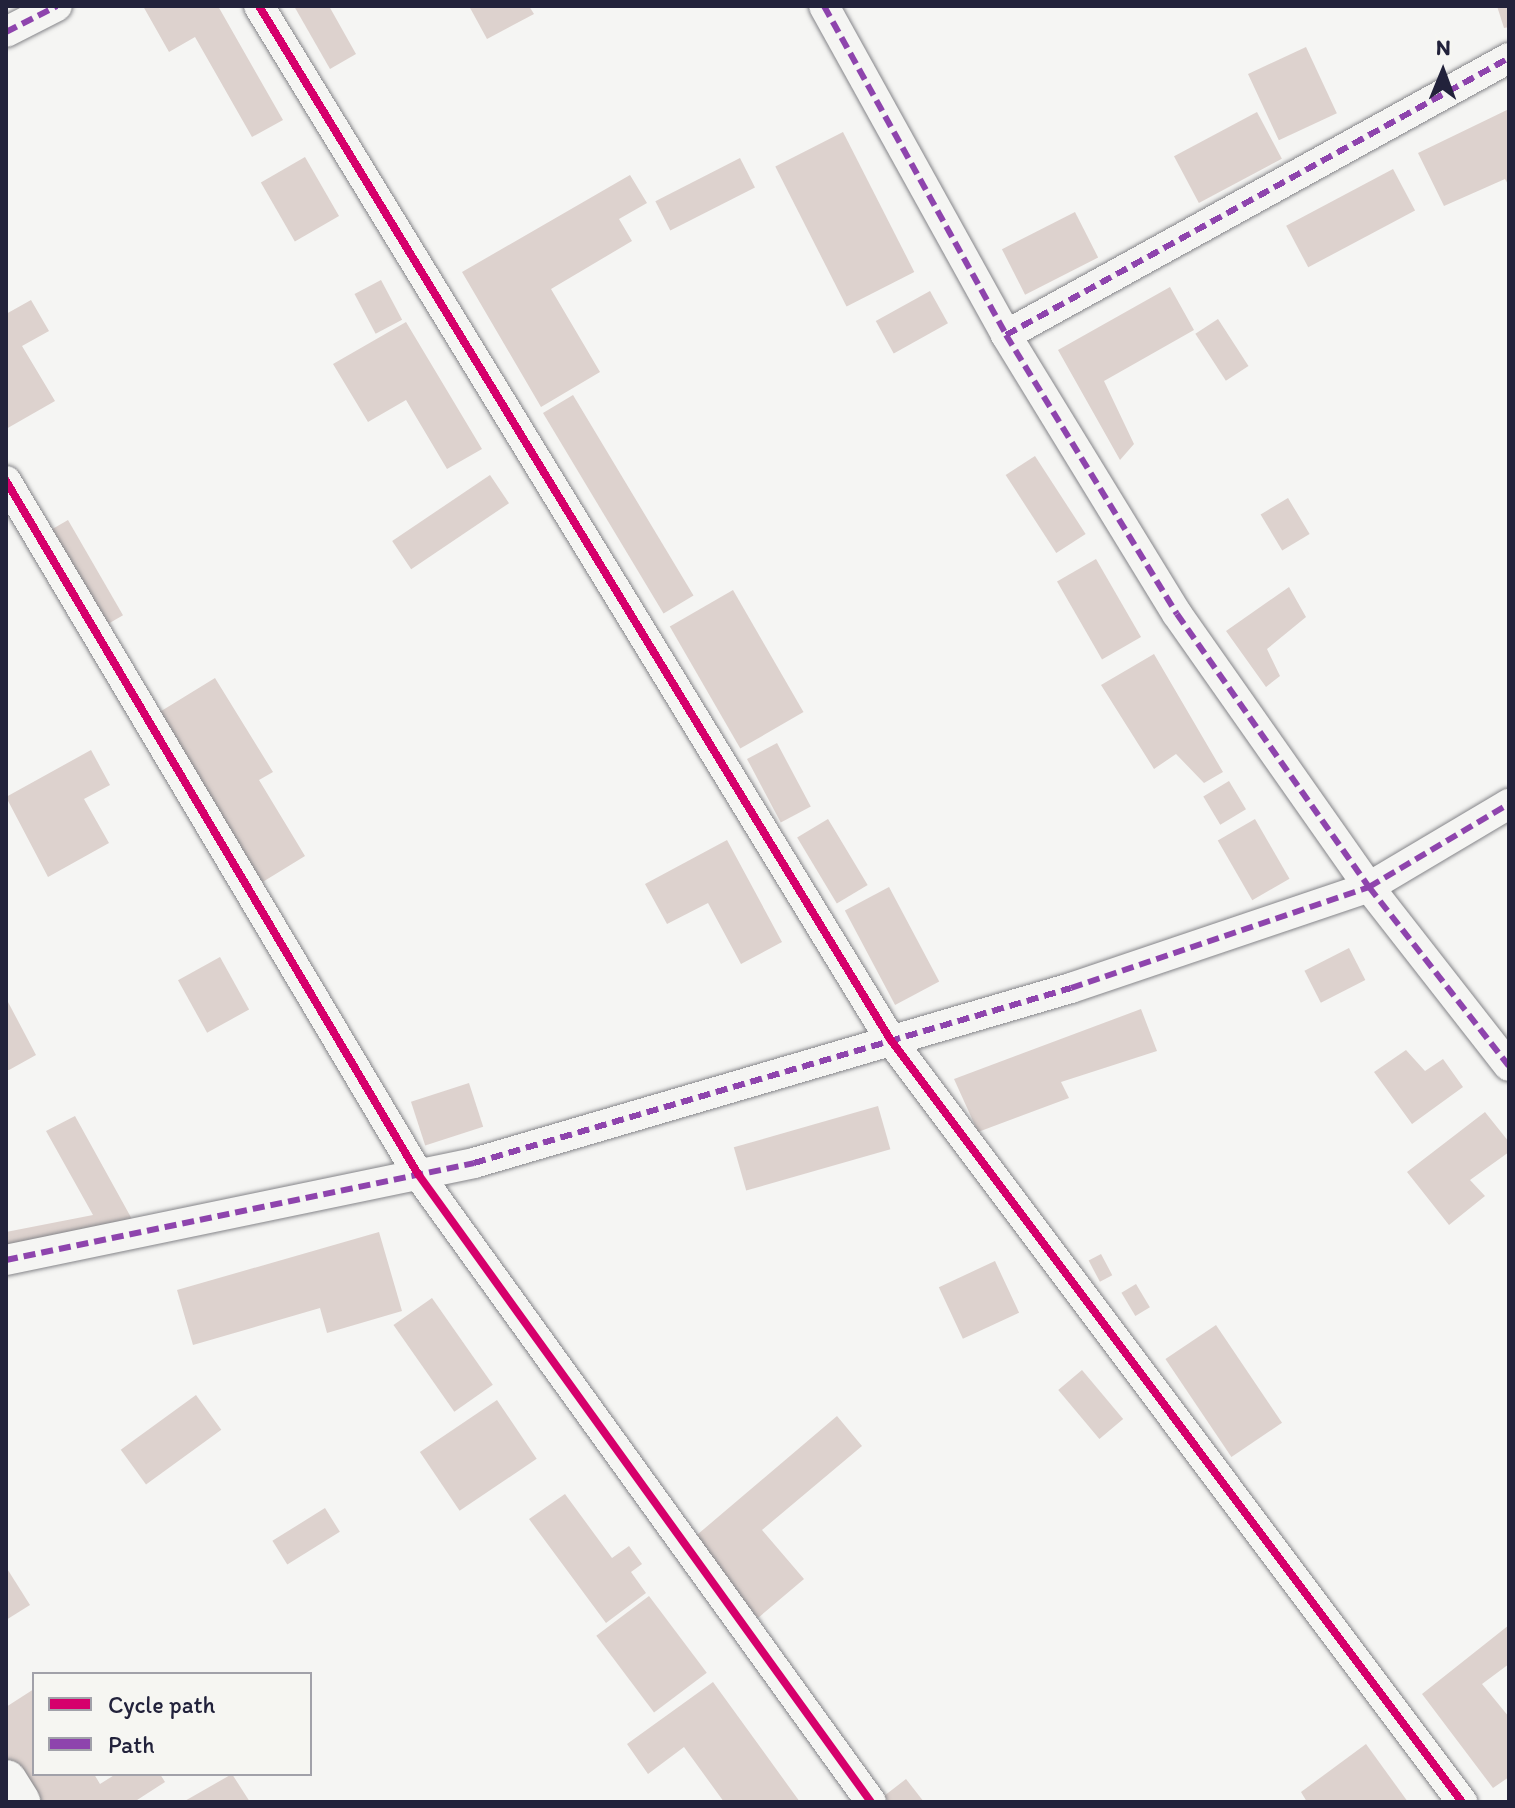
<!DOCTYPE html>
<html>
<head>
<meta charset="utf-8">
<style>
  body { margin:0 }
  #map { position:relative; width:1515px; height:1808px; overflow:hidden; background:#f5f5f3; font-family:Itim,sans-serif }
  div>[style] { position:absolute }
  .building>* { inset:0; background:#ddd2ce; transform-origin:0 0 }
  .roads { filter:drop-shadow(0 0 2px #858589) drop-shadow(0 0 2px #858589) }
  .minor>* { height:30px; margin:-15px; padding:0 15px; transform-origin:15px; border-radius:15px; background:#f5f5f3 }
  .secondary>* { height:42px; margin:-21px; padding:0 21px; transform-origin:21px; border-radius:21px; background:#f5f5f3 }
  .quiet>* { height:6px; margin-top:-3px; transform-origin:0; background:repeating-linear-gradient(90deg,#8e44ad 0 12px,transparent 0 18px) }
  .cycleway>* { height:8px; margin:-4px; padding:0 4px; transform-origin:4px; border-radius:4px; background:#d6006c }
  span { translate:-50% -50%; white-space:nowrap; text-align:center; line-height:1.15; -webkit-text-stroke:7px #f6f6f2; paint-order:stroke }
  .frame { position:absolute; inset:0; border:8px solid #22223b; pointer-events:none }
  .legend { position:absolute; left:32px; top:1672px; width:280px; height:104px; box-sizing:border-box; background:#f6f6f2; border:2px solid #a1a1a9; margin:0; padding:10px 14px; list-style:none; font-size:24px; color:#22223b }
  .legend li { display:flex; align-items:center; gap:16px; height:40px }
  .legend b { width:40px; border:2px solid #a1a1a9 }
  .north { position:absolute; left:1403px; top:32px; width:80px; height:80px; -webkit-text-stroke:6px #f6f6f2; paint-order:stroke; rotate:1deg; font-size:22px; font-weight:700; line-height:32px; text-align:center; color:#22223b }
  .north::after { content:''; display:block; margin:auto; width:28px; height:36px; background:#22223b; clip-path:polygon(50% 0,100% 100%,50% 72%,0 100%) }
</style>
</head>
<body>
<div id="map">
  <div class="building">
    <i style="clip-path:polygon(143px 6px,218px 6px,283px 120px,252px 137px,195px 37px,169px 52px)"></i>
    <i style="clip-path:polygon(294px 6px,329px 6px,356px 54px,330px 69px)"></i>
    <i style="clip-path:polygon(469px 6px,529px 6px,534px 14px,487px 39px)"></i>
    <i style="clip-path:polygon(1497px 6px,1509px 6px,1509px 27px,1504px 28px)"></i>
    <i style="left:1306px;top:47px;width:73px;height:64px;rotate:65deg"></i>
    <i style="clip-path:polygon(1509px 109px,1509px 186px,1505px 179px,1444px 206px,1418px 153px)"></i>
    <i style="left:1257px;top:112px;width:53px;height:94px;rotate:62deg"></i>
    <i style="left:843px;top:132px;width:157px;height:76px;rotate:63deg"></i>
    <i style="left:305px;top:157px;width:68px;height:51px;rotate:60deg"></i>
    <i style="left:740px;top:158px;width:33px;height:95px;rotate:63deg"></i>
    <i style="left:1393px;top:169px;width:47px;height:121px;rotate:62deg"></i>
    <i style="clip-path:polygon(630px 175px,647px 203px,619px 219px,632px 241px,551px 289px,600px 372px,541px 407px,462px 272px)"></i>
    <i style="left:1075px;top:212px;width:51px;height:82px;rotate:63deg"></i>
    <i style="left:381px;top:280px;width:45px;height:30px;rotate:62deg"></i>
    <i style="clip-path:polygon(1170px 287px,1194px 330px,1104px 381px,1134px 444px,1120px 460px,1058px 350px)"></i>
    <i style="left:930px;top:291px;width:37px;height:62px;rotate:61deg"></i>
    <i style="clip-path:polygon(31px 300px,49px 331px,22px 346px,55px 401px,6px 429px,6px 314px)"></i>
    <i style="left:1218px;top:319px;width:56px;height:27px;rotate:57deg"></i>
    <i style="clip-path:polygon(406px 322px,482px 449px,447px 469px,406px 400px,368px 422px,333px 364px)"></i>
    <i style="left:573px;top:395px;width:234px;height:35px;rotate:59deg"></i>
    <i style="left:1035px;top:456px;width:93px;height:35px;rotate:57deg"></i>
    <i style="left:490px;top:475px;width:34px;height:118px;rotate:56deg"></i>
    <i style="left:1288px;top:498px;width:42px;height:32px;rotate:59deg"></i>
    <i style="left:68px;top:520px;width:110px;height:28px;rotate:60deg"></i>
    <i style="left:1096px;top:559px;width:90px;height:45px;rotate:60deg"></i>
    <i style="clip-path:polygon(1289px 587px,1306px 617px,1267px 649px,1280px 676px,1266px 687px,1226px 631px)"></i>
    <i style="left:733px;top:590px;width:141px;height:73px;rotate:60deg"></i>
    <i style="clip-path:polygon(1154px 654px,1223px 772px,1204px 783px,1176px 754px,1154px 769px,1101px 685px)"></i>
    <i style="clip-path:polygon(215px 678px,273px 772px,259px 780px,305px 856px,261px 883px,158px 713px)"></i>
    <i style="left:777px;top:743px;width:72px;height:34px;rotate:62deg"></i>
    <i style="clip-path:polygon(91px 750px,110px 785px,84px 799px,109px 843px,48px 877px,6px 797px)"></i>
    <i style="left:1229px;top:781px;width:33px;height:30px;rotate:59deg"></i>
    <i style="left:828px;top:819px;width:77px;height:36px;rotate:59deg"></i>
    <i style="left:1255px;top:819px;width:69px;height:43px;rotate:60deg"></i>
    <i style="clip-path:polygon(727px 840px,782px 942px,741px 964px,708px 903px,667px 924px,645px 884px)"></i>
    <i style="left:889px;top:887px;width:107px;height:50px;rotate:62deg"></i>
    <i style="left:1349px;top:948px;width:36px;height:50px;rotate:63deg"></i>
    <i style="left:220px;top:957px;width:60px;height:48px;rotate:61deg"></i>
    <i style="clip-path:polygon(8px 1002px,36px 1055px,9px 1070px,6px 1070px)"></i>
    <i style="clip-path:polygon(1141px 1009px,1157px 1051px,1061px 1082px,1069px 1098px,978px 1132px,954px 1079px)"></i>
    <i style="clip-path:polygon(1406px 1050px,1425px 1071px,1443px 1059px,1463px 1087px,1412px 1124px,1374px 1072px)"></i>
    <i style="left:469px;top:1083px;width:46px;height:61px;rotate:72deg"></i>
    <i style="left:878px;top:1106px;width:45px;height:150px;rotate:74deg"></i>
    <i style="clip-path:polygon(1485px 1112px,1509px 1142px,1509px 1152px,1470px 1180px,1485px 1196px,1449px 1225px,1407px 1172px)"></i>
    <i style="clip-path:polygon(75px 1116px,133px 1221px,6px 1245px,6px 1232px,93px 1215px,46px 1131px)"></i>
    <i style="clip-path:polygon(379px 1232px,402px 1311px,327px 1333px,320px 1308px,193px 1345px,177px 1290px)"></i>
    <i style="left:1101px;top:1254px;width:24px;height:14px;rotate:62deg"></i>
    <i style="left:995px;top:1261px;width:57px;height:62px;rotate:65deg"></i>
    <i style="left:1136px;top:1284px;width:27px;height:17px;rotate:59deg"></i>
    <i style="left:432px;top:1298px;width:106px;height:47px;rotate:55deg"></i>
    <i style="left:1216px;top:1325px;width:118px;height:61px;rotate:56deg"></i>
    <i style="left:1082px;top:1370px;width:64px;height:31px;rotate:50deg"></i>
    <i style="left:196px;top:1395px;width:43px;height:93px;rotate:54deg"></i>
    <i style="left:497px;top:1400px;width:71px;height:93px;rotate:56deg"></i>
    <i style="clip-path:polygon(837px 1416px,862px 1446px,762px 1530px,804px 1579px,758px 1618px,691px 1540px)"></i>
    <i style="clip-path:polygon(565px 1494px,612px 1558px,629px 1546px,642px 1564px,631px 1572px,646px 1593px,606px 1623px,529px 1519px)"></i>
    <i style="left:325px;top:1508px;width:28px;height:62px;rotate:58deg"></i>
    <i style="clip-path:polygon(6px 1567px,30px 1605px,6px 1620px)"></i>
    <i style="left:649px;top:1596px;width:96px;height:66px;rotate:53deg"></i>
    <i style="clip-path:polygon(1509px 1625px,1509px 1664px,1482px 1684px,1509px 1717px,1509px 1777px,1493px 1788px,1422px 1694px)"></i>
    <i style="clip-path:polygon(713px 1682px,800px 1802px,724px 1802px,684px 1747px,648px 1774px,627px 1744px)"></i>
    <i style="clip-path:polygon(34px 1689px,34px 1774px,94px 1774px,100px 1784px,116px 1774px,160px 1774px,165px 1782px,134px 1802px,31px 1802px,6px 1764px,6px 1707px)"></i>
    <i style="clip-path:polygon(1366px 1744px,1408px 1802px,1307px 1802px,1301px 1792px)"></i>
    <i style="clip-path:polygon(232px 1774px,250px 1802px,183px 1802px)"></i>
    <i style="clip-path:polygon(906px 1779px,924px 1802px,889px 1802px,884px 1796px)"></i>
  </div>
  <div class="roads">
    <div class="minor">
      <i style="left:259px;top:6px;width:1210px;rotate:58.58deg"></i>
      <i style="left:890px;top:1039px;width:954px;rotate:53.14deg"></i>
      <i style="left:824px;top:6px;width:376px;rotate:61deg"></i>
      <i style="left:1006px;top:335px;width:327px;rotate:58.5deg"></i>
      <i style="left:1177px;top:614px;width:334px;rotate:54.9deg"></i>
      <i style="left:1369px;top:887px;width:227px;rotate:52deg"></i>
      <i style="left:6px;top:32px;width:57px;rotate:-27deg"></i>
      <i style="left:1006px;top:335px;width:574px;rotate:-28.84deg"></i>
      <i style="left:6px;top:481px;width:806px;rotate:59.27deg"></i>
      <i style="left:418px;top:1174px;width:774px;rotate:54.2deg"></i>
      <i style="left:6px;top:1260px;width:478px;rotate:-11.7deg"></i>
      <i style="left:474px;top:1163px;width:622px;rotate:-16.34deg"></i>
      <i style="left:1071px;top:988px;width:315px;rotate:-18.7deg"></i>
      <i style="left:1369px;top:887px;width:163px;rotate:-30.7deg"></i>
    </div>
    <div class="secondary">
      <i style="left:6px;top:1781px;width:25px;rotate:58deg"></i>
    </div>
  </div>
  <div class="quiet">
    <i style="left:824px;top:6px;width:376px;rotate:61deg"></i>
    <i style="left:1006px;top:335px;width:327px;rotate:58.5deg"></i>
    <i style="left:1177px;top:614px;width:334px;rotate:54.9deg"></i>
    <i style="left:1369px;top:887px;width:227px;rotate:52deg"></i>
    <i style="left:6px;top:32px;width:57px;rotate:-27deg"></i>
    <i style="left:1006px;top:335px;width:574px;rotate:-28.84deg"></i>
    <i style="left:6px;top:1260px;width:478px;rotate:-11.7deg"></i>
    <i style="left:474px;top:1163px;width:622px;rotate:-16.34deg"></i>
    <i style="left:1071px;top:988px;width:315px;rotate:-18.7deg"></i>
    <i style="left:1369px;top:887px;width:163px;rotate:-30.7deg"></i>
  </div>
  <div class="cycleway">
    <i style="left:259px;top:6px;width:1210px;rotate:58.58deg"></i>
    <i style="left:890px;top:1039px;width:954px;rotate:53.14deg"></i>
    <i style="left:6px;top:481px;width:806px;rotate:59.27deg"></i>
    <i style="left:418px;top:1174px;width:774px;rotate:54.2deg"></i>
  </div>
  <div class="frame"></div>
  <ul class="legend">
  <li><b style="height:10px;background:#d6006c"></b>Cycle path</li>
  <li><b style="height:10px;background:#8e44ad"></b>Path</li>
  </ul>
  <div class="north">N</div>
</div>
</body>
</html>
